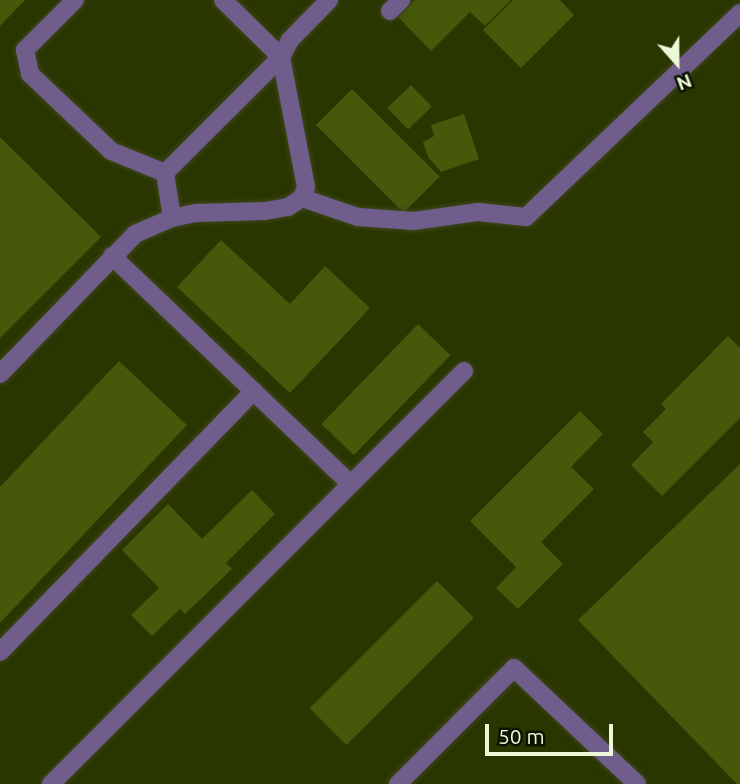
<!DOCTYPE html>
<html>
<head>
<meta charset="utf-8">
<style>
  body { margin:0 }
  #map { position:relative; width:740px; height:784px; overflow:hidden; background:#222c00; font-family:Ubuntu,sans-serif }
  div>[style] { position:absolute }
  .built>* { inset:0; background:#2a3600; transform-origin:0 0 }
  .building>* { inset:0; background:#46580a; transform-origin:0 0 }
  .roads { filter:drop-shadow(0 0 2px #3e481e) drop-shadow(0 0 2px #3e481e) }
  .minor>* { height:18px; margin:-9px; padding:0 9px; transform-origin:9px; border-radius:9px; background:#705d8b }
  span { translate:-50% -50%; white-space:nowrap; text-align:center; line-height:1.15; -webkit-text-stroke:5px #0d1300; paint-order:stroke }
  .north { position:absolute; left:642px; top:28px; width:70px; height:70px; -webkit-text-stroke:5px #0d1300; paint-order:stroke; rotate:159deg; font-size:19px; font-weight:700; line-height:28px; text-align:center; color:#ecf7d8 }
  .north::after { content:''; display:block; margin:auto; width:24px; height:32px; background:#ecf7d8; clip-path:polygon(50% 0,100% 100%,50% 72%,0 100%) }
  .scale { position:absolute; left:485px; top:724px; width:128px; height:32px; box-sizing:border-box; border:4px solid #ecf7d8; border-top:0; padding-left:9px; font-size:21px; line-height:24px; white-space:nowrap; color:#ecf7d8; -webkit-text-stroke:5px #0d1300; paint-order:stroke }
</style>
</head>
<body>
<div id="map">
  <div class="built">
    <i style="left:0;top:0;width:740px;height:784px"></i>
  </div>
  <div class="building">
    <i style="clip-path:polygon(0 0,25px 0,0 26px)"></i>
    <i style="clip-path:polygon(415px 0,511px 0,485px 26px,470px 12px,431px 51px,398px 17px)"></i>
    <i style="clip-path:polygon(513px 0,560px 0,574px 15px,521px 68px,483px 30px)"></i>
    <i style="left:411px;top:85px;width:30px;height:33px;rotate:46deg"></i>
    <i style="left:352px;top:89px;width:124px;height:51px;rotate:45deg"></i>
    <i style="clip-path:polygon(464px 114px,479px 159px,441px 172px,428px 157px,423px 142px,434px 136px,431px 125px)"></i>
    <i style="clip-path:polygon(0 137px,101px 237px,0 338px)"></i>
    <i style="clip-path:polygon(221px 240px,290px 304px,325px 266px,370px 308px,290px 393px,177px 287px)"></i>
    <i style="left:418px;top:324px;width:45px;height:139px;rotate:44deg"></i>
    <i style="clip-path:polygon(728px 336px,740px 348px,740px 418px,662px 496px,631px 465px,653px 442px,643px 432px,666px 409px,661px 404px)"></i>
    <i style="clip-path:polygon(119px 361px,187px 425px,0 623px,0 487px)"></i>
    <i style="clip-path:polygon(580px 411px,603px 434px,571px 467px,594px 489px,541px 542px,563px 564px,518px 609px,496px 588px,516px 567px,470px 521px)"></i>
    <i style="clip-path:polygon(740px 464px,740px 784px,737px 784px,578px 620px)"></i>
    <i style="clip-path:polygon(252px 490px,275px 514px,226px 563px,232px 569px,185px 614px,180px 609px,152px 636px,131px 615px,159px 588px,122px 550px,168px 504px,202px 539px)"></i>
    <i style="left:437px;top:581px;width:52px;height:180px;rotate:45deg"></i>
  </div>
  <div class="roads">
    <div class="minor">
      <i style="left:75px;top:0;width:71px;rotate:135deg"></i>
      <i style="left:25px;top:50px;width:25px;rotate:78deg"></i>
      <i style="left:30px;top:74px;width:112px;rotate:43.5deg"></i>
      <i style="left:111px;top:151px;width:58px;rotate:22.2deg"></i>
      <i style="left:390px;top:11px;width:16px;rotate:-45deg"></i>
      <i style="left:302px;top:198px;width:59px;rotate:18.7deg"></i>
      <i style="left:358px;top:217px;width:56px;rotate:4.1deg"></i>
      <i style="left:414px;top:221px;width:65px;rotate:-8deg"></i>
      <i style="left:478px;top:212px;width:48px;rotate:5.9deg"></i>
      <i style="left:526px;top:217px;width:296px;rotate:-43.6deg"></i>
      <i style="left:172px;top:218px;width:46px;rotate:-98.8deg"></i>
      <i style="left:165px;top:173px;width:164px;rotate:-45deg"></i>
      <i style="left:281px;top:57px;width:81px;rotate:-135.5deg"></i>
      <i style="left:112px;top:256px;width:330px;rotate:43.7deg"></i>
      <i style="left:0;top:374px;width:194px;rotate:-46deg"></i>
      <i style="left:135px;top:234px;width:40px;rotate:-23.4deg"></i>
      <i style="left:172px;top:218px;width:25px;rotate:-12deg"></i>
      <i style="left:196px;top:213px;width:69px;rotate:-1.7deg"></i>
      <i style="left:265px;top:211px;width:23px;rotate:-10deg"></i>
      <i style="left:288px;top:207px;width:17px;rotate:-33deg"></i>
      <i style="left:302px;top:198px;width:12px;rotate:-70deg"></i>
      <i style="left:306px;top:187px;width:132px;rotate:-100.9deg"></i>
      <i style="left:281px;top:57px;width:19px;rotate:-62deg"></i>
      <i style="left:290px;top:40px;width:56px;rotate:-45.7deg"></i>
      <i style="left:0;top:652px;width:364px;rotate:-45.8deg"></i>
      <i style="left:51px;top:784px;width:584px;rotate:-45deg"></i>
      <i style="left:398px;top:784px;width:164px;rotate:-45deg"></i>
      <i style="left:514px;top:668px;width:169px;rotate:43.3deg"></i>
    </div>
  </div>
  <div class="north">N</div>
  <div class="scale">50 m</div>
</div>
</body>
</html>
